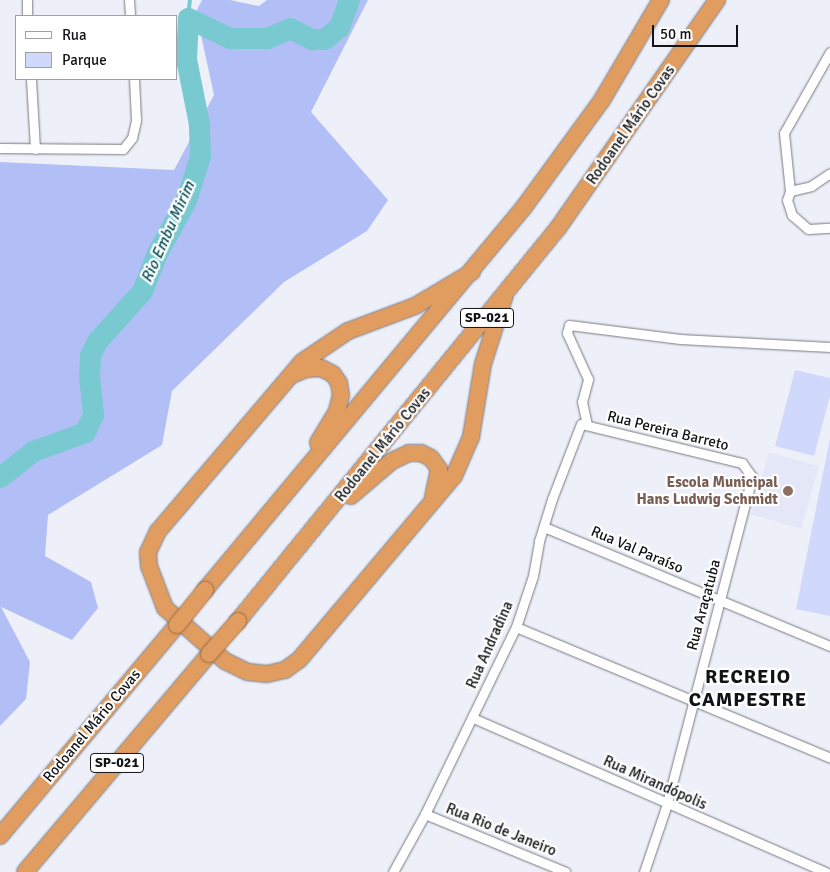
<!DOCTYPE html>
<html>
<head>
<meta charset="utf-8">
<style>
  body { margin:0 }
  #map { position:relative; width:830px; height:872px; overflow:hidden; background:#eef0f9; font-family:Signika,sans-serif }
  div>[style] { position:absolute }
  .built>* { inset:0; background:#e3e7f8; transform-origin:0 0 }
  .green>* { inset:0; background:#d0d9fb }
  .forest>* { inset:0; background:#b2bff6 }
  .stream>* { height:4px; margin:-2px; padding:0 2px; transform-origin:2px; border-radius:2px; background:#79c9d1 }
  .river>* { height:21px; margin:-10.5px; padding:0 10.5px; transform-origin:10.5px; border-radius:10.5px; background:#79c9d1 }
  .roads { filter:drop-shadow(0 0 1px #777981) drop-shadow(0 0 1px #777981) }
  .street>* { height:9px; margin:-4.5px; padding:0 4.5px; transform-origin:4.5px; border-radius:4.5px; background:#fff }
  .highway>* { height:16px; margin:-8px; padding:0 8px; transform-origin:8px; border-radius:8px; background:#e19c5f }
  .bridges { filter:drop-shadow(0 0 1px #996c45) drop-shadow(0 0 1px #996c45) }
  .highway-bridge>* { height:16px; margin:-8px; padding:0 8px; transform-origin:8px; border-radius:8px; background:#e19c5f }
  .dots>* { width:14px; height:14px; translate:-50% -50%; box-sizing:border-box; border:2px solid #fff; border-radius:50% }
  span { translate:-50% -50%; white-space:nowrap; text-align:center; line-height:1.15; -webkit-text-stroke:4.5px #fff; paint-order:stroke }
  .shield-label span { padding:1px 4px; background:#fff; border:1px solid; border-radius:4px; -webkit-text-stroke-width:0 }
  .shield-label { font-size:14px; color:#121316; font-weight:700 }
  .street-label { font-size:15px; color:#121316 }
  .education-label { font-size:15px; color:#785e54; font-weight:700 }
  .right { translate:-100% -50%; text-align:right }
  .water-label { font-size:16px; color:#075158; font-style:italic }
  .district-label { font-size:20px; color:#121316; font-weight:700; letter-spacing:1px }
  .legend { position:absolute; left:15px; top:15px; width:162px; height:65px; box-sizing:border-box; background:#fff; border:1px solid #a0a1a2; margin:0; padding:6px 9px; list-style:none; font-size:15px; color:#121316 }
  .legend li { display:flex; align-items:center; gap:10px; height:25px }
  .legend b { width:25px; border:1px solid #a0a1a2 }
  .scale { position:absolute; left:652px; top:25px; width:86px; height:22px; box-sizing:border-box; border:2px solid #121316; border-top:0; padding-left:6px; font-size:15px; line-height:18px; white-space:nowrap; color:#121316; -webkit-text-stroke:4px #fff; paint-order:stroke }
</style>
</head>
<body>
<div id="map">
  <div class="built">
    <i style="left:769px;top:452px;width:52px;height:65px;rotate:16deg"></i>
  </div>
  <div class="green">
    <i style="clip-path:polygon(795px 370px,830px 378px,830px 396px,814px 456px,775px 446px)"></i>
    <i style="clip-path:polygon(830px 438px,830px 616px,796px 609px)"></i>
  </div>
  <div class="forest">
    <i style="clip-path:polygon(202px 0,230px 0,259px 6px,267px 0,368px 0,311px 112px,388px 200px,367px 231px,284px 282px,172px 391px,162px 445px,48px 515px,45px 556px,91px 582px,98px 608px,72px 640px,1px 607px,30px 662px,26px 699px,0 726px,0 162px,174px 170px,214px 95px,196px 12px)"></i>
  </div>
  <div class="stream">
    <i style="left:188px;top:18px;width:18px;rotate:-84deg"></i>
  </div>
  <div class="river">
    <i style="left:0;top:477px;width:42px;rotate:-38.2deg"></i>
    <i style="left:33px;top:451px;width:55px;rotate:-20.1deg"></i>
    <i style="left:85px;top:432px;width:20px;rotate:-66deg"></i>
    <i style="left:93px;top:414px;width:38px;rotate:-96deg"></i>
    <i style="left:89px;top:376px;width:21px;rotate:-87deg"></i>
    <i style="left:90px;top:355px;width:16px;rotate:-63deg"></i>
    <i style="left:97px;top:341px;width:67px;rotate:-48deg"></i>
    <i style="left:142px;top:291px;width:41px;rotate:-68.5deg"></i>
    <i style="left:157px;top:253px;width:60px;rotate:-61.3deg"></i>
    <i style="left:186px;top:200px;width:46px;rotate:-72.3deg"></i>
    <i style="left:200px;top:156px;width:32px;rotate:-92deg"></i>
    <i style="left:199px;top:124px;width:66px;rotate:-101.3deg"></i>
    <i style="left:186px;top:59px;width:41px;rotate:-87.2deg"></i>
    <i style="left:188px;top:18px;width:47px;rotate:25.5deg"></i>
    <i style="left:230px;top:38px;width:37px"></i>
    <i style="left:267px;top:38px;width:25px;rotate:-23deg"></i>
    <i style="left:290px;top:28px;width:25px;rotate:27deg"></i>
    <i style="left:312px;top:39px;width:12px"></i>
    <i style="left:324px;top:39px;width:19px;rotate:-39deg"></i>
    <i style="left:339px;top:27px;width:29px;rotate:-70deg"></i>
  </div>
  <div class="roads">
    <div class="street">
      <i style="left:27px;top:0;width:16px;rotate:90deg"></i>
      <i style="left:129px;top:0;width:16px;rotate:86deg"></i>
      <i style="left:830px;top:52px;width:93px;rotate:119.6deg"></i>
      <i style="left:784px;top:133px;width:58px;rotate:84.1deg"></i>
      <i style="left:790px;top:191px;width:9px;rotate:108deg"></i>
      <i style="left:787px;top:200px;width:16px;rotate:72deg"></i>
      <i style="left:792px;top:215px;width:21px;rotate:41deg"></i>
      <i style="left:808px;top:229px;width:22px;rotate:-3deg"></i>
      <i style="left:31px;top:79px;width:70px;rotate:86.7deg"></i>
      <i style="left:0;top:148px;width:123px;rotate:0.5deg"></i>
      <i style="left:123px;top:149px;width:14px;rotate:-51deg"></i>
      <i style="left:132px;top:138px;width:18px;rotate:-77deg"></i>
      <i style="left:136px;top:120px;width:41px;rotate:-92.8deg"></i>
      <i style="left:790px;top:191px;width:22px;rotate:-13deg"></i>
      <i style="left:811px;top:186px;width:23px;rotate:-34deg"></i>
      <i style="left:587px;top:425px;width:24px;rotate:-102deg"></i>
      <i style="left:582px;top:402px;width:24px;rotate:-75deg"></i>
      <i style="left:588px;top:379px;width:51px;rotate:-114.5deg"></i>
      <i style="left:567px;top:333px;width:8px;rotate:-76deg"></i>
      <i style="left:569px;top:325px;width:112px;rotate:7.2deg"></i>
      <i style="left:680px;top:339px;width:150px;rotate:3.1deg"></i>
      <i style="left:544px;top:527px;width:310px;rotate:22.6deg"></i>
      <i style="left:516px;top:627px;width:340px;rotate:22.6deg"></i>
      <i style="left:473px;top:718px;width:385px;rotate:23.6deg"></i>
      <i style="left:425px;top:814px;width:152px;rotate:22.4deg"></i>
      <i style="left:393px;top:872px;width:66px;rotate:-61.1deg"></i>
      <i style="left:425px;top:814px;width:208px;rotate:-64.1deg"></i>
      <i style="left:516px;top:627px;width:54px;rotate:-71.6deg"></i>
      <i style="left:533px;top:576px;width:36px;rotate:-80deg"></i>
      <i style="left:539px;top:541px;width:44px;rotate:-72.8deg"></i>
      <i style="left:552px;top:499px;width:80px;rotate:-68.9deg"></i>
      <i style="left:581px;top:424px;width:166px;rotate:13.6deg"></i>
      <i style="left:742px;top:463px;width:17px;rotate:54deg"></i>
      <i style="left:752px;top:477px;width:338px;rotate:104.6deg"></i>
      <i style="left:667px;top:804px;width:72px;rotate:108.7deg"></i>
    </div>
    <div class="highway">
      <i style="left:472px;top:272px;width:66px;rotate:149.2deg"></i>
      <i style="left:415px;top:306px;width:72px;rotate:159.5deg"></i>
      <i style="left:348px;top:331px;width:55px;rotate:146deg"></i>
      <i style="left:302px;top:362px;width:222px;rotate:130.4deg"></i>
      <i style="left:158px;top:531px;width:23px;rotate:115deg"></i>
      <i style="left:148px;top:552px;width:14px;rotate:86deg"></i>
      <i style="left:149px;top:566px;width:45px;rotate:69.1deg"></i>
      <i style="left:165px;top:608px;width:80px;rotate:41.5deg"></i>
      <i style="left:225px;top:661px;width:25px;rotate:26deg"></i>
      <i style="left:248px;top:672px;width:19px;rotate:6deg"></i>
      <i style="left:267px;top:674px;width:18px;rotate:-13deg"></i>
      <i style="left:285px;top:670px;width:17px;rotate:-36deg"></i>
      <i style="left:299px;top:660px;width:241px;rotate:-49.9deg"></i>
      <i style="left:454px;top:476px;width:43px;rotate:-66.4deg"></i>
      <i style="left:471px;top:437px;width:74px;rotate:-80.7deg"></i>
      <i style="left:483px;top:364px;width:72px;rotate:-72.3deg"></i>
      <i style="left:292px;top:375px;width:15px;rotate:-23deg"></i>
      <i style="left:306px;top:369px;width:15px;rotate:-4deg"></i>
      <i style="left:321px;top:368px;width:13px;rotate:27deg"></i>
      <i style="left:333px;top:374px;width:11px;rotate:56deg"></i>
      <i style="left:339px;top:383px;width:12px;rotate:81deg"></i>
      <i style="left:341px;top:395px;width:16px;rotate:104deg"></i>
      <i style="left:337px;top:411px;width:37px;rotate:121deg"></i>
      <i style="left:351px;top:496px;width:54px;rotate:-40.5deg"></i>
      <i style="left:392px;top:461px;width:19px;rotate:-25deg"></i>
      <i style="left:409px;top:453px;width:12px"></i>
      <i style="left:421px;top:453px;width:11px;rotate:27deg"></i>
      <i style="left:431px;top:458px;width:14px;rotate:54deg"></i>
      <i style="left:439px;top:469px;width:29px;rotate:102deg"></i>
      <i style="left:205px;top:590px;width:498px;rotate:-50.2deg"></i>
      <i style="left:524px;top:207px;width:132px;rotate:-53.9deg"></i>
      <i style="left:602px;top:100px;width:116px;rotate:-59.5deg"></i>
      <i style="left:238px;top:621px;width:507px;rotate:-50.85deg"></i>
      <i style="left:558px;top:228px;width:278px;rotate:-55.1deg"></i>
      <i style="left:0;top:836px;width:275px;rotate:-50deg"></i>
      <i style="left:25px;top:872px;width:285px;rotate:-49.8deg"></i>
    </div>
  </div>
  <div class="bridges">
    <div class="highway-bridge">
      <i style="left:177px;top:625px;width:45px;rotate:-51.3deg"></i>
      <i style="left:209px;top:654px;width:44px;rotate:-48.7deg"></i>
    </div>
  </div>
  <div class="dots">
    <i style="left:788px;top:491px;background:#8d6e63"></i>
  </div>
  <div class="shield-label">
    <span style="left:487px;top:318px">SP-021</span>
    <span style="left:117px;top:763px">SP-021</span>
  </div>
  <div class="street-label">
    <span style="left:631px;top:125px;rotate:-55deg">Rodoanel Mário Covas</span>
    <span style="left:668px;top:431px;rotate:14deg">Rua Pereira Barreto</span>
    <span style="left:383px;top:445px;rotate:-51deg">Rodoanel Mário Covas</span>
    <span style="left:637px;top:550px;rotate:23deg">Rua Val Paraíso</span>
    <span style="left:704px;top:605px;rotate:-75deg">Rua Araçatuba</span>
    <span style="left:490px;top:645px;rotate:-66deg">Rua Andradina</span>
    <span style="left:92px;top:726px;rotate:-50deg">Rodoanel Mário Covas</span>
    <span style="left:655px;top:783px;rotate:24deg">Rua Mirandópolis</span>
    <span style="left:501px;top:830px;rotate:22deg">Rua Rio de Janeiro</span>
  </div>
  <div class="education-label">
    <span class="right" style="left:778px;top:491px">Escola Municipal<br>Hans Ludwig Schmidt</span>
  </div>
  <div class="water-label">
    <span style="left:168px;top:232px;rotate:-66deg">Rio Embu Mirim</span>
  </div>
  <div class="district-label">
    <span style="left:748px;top:688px">RECREIO<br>CAMPESTRE</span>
  </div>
  <ul class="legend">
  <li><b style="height:6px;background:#fff"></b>Rua</li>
  <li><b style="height:14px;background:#d0d9fb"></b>Parque</li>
  </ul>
  <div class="scale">50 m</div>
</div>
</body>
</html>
